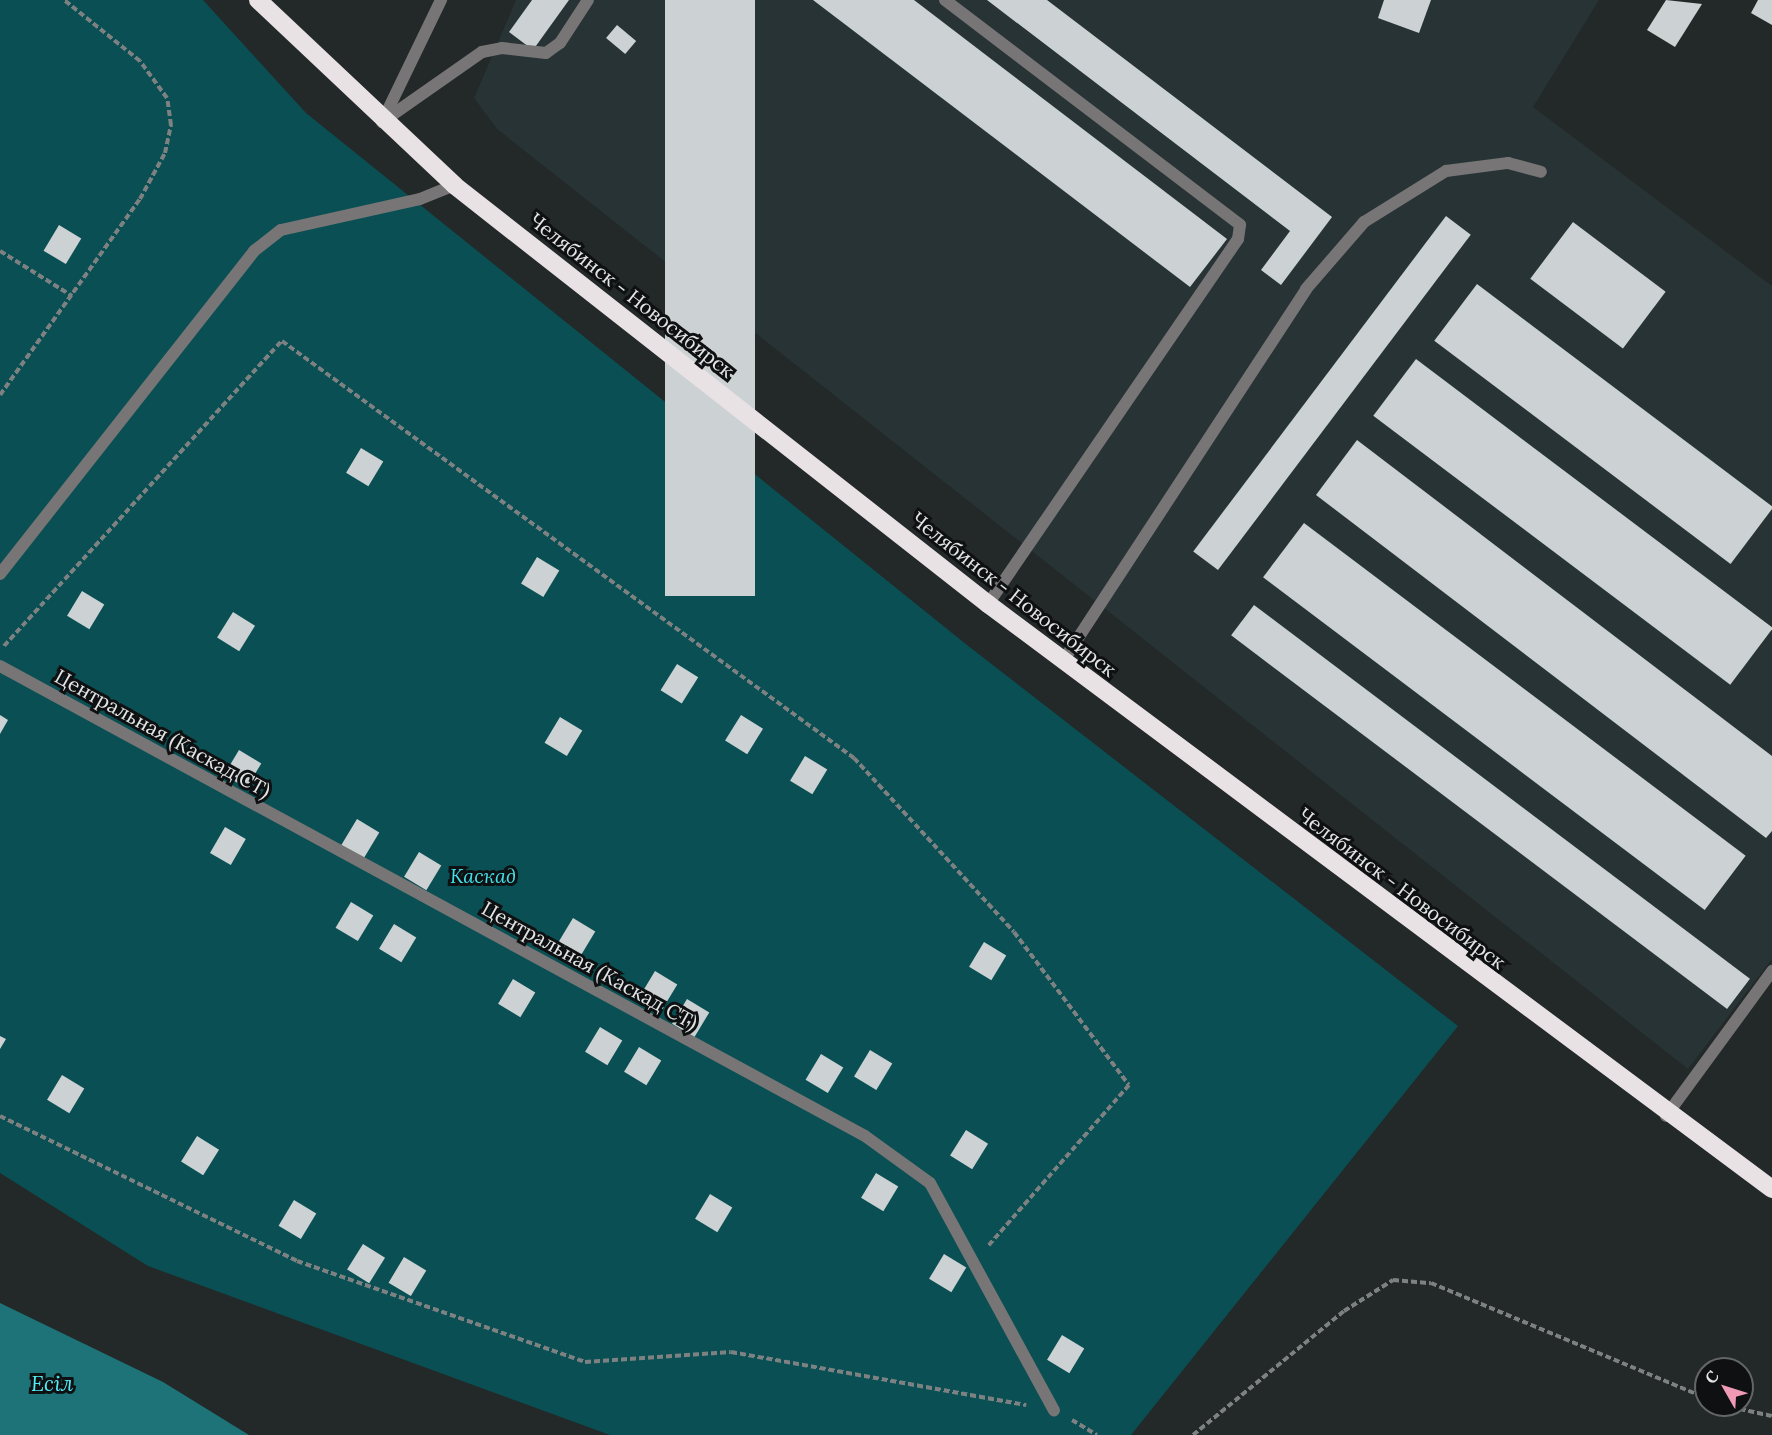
<!DOCTYPE html>
<html>
<head>
<meta charset="utf-8">
<style>
  body { margin:0 }
  #map { position:relative; width:1772px; height:1435px; overflow:hidden; background:#232828; font-family:Lora,serif }
  div>[style] { position:absolute }
  .built>* { inset:0; background:#273334 }
  .green>* { inset:0; background:#0a4f53 }
  .water>* { inset:0; background:#1d7378 }
  .building>* { inset:0; background:#ccd2d3; transform-origin:0 0 }
  .path>* { height:4px; margin-top:-2px; transform-origin:0; background:repeating-linear-gradient(90deg,#7d8181 0 6px,transparent 0 9px) }
  .lane>* { height:12px; margin:-6px; padding:0 6px; transform-origin:6px; border-radius:6px; background:#777575 }
  .street>* { height:12px; margin:-6px; padding:0 6px; transform-origin:6px; border-radius:6px; background:#777575 }
  .highway>* { height:18px; margin:-9px; padding:0 9px; transform-origin:9px; border-radius:9px; background:#e8e2e4 }
  span { translate:-50% -50%; white-space:nowrap; text-align:center; line-height:1.15; -webkit-text-stroke:6px #0e1011; paint-order:stroke }
  .street-label { font-size:20px; color:#e3e6e6 }
  .park-label { font-size:20px; color:#41e0e9; font-style:italic }
  .water-label { font-size:21px; color:#51ecf5; font-style:italic }
  .north { position:absolute; left:1694px; top:1357px; width:60px; height:60px; box-sizing:border-box; background:#0e1011; border:2px solid #636666; border-radius:50%; rotate:309deg; font-size:16px; font-weight:700; line-height:24px; text-align:center; color:#e3e6e6 }
  .north::after { content:''; display:block; margin:auto; width:21px; height:27px; background:#f09ab6; clip-path:polygon(50% 0,100% 100%,50% 72%,0 100%) }
</style>
</head>
<body>
<div id="map">
  <div class="built">
    <i style="clip-path:polygon(516px 0,1599px 0,1533px 107px,1772px 286px,1772px 959px,1688px 1069px,497px 129px,474px 98px)"></i>
  </div>
  <div class="green">
    <i style="clip-path:polygon(0 0,203px 0,306px 113px,967px 645px,1458px 1026px,1131px 1435px,610px 1435px,148px 1266px,0 1173px)"></i>
  </div>
  <div class="water">
    <i style="clip-path:polygon(0 1303px,163px 1382px,249px 1435px,0 1435px)"></i>
  </div>
  <div class="building">
    <i style="clip-path:polygon(532px 0,569px 0,533px 50px,509px 32px)"></i>
    <i style="left:665px;top:0;width:90px;height:596px"></i>
    <i style="clip-path:polygon(813px 0,914px 0,1227px 239px,1190px 287px)"></i>
    <i style="clip-path:polygon(987px 0,1047px 0,1332px 217px,1281px 285px,1261px 270px,1290px 231px)"></i>
    <i style="clip-path:polygon(1384px 0,1431px 0,1419px 33px,1378px 18px)"></i>
    <i style="clip-path:polygon(1666px 0,1702px 4px,1675px 47px,1647px 30px)"></i>
    <i style="clip-path:polygon(1758px 0,1772px 0,1772px 25px,1751px 13px)"></i>
    <i style="left:617px;top:25px;width:25px;height:17px;rotate:40deg"></i>
    <i style="left:1446px;top:216px;width:31px;height:420px;rotate:37deg"></i>
    <i style="left:1573px;top:222px;width:116px;height:71px;rotate:37deg"></i>
    <i style="left:59px;top:225px;width:26px;height:30px;rotate:31deg"></i>
    <i style="left:1477px;top:284px;width:371px;height:71px;rotate:37deg"></i>
    <i style="left:1416px;top:359px;width:447px;height:71px;rotate:37deg"></i>
    <i style="clip-path:polygon(1357px 440px,1772px 756px,1772px 831px,1766px 838px,1316px 495px)"></i>
    <i style="left:361px;top:448px;width:26px;height:29px;rotate:31deg"></i>
    <i style="left:1304px;top:523px;width:553px;height:68px;rotate:37deg"></i>
    <i style="left:537px;top:557px;width:26px;height:31px;rotate:31deg"></i>
    <i style="left:82px;top:591px;width:26px;height:29px;rotate:31deg"></i>
    <i style="left:1254px;top:605px;width:621px;height:38px;rotate:37deg"></i>
    <i style="left:233px;top:612px;width:26px;height:30px;rotate:32deg"></i>
    <i style="left:677px;top:664px;width:25px;height:31px;rotate:32deg"></i>
    <i style="clip-path:polygon(0 715px,8px 720px,0 734px)"></i>
    <i style="left:741px;top:715px;width:26px;height:30px;rotate:32deg"></i>
    <i style="left:560px;top:717px;width:26px;height:30px;rotate:31deg"></i>
    <i style="left:239px;top:750px;width:26px;height:29px;rotate:31deg"></i>
    <i style="left:805px;top:756px;width:26px;height:29px;rotate:31deg"></i>
    <i style="left:357px;top:819px;width:26px;height:31px;rotate:31deg"></i>
    <i style="left:225px;top:827px;width:24px;height:30px;rotate:30deg"></i>
    <i style="left:419px;top:852px;width:26px;height:29px;rotate:31deg"></i>
    <i style="left:351px;top:902px;width:26px;height:30px;rotate:31deg"></i>
    <i style="left:573px;top:918px;width:26px;height:29px;rotate:31deg"></i>
    <i style="left:394px;top:924px;width:26px;height:29px;rotate:31deg"></i>
    <i style="left:984px;top:942px;width:26px;height:29px;rotate:31deg"></i>
    <i style="left:655px;top:971px;width:26px;height:30px;rotate:31deg"></i>
    <i style="left:513px;top:979px;width:26px;height:29px;rotate:31deg"></i>
    <i style="left:687px;top:999px;width:26px;height:29px;rotate:31deg"></i>
    <i style="left:600px;top:1027px;width:26px;height:29px;rotate:31deg"></i>
    <i style="clip-path:polygon(0 1036px,6px 1039px,0 1049px)"></i>
    <i style="left:639px;top:1047px;width:26px;height:29px;rotate:31deg"></i>
    <i style="left:870px;top:1050px;width:26px;height:31px;rotate:31deg"></i>
    <i style="left:821px;top:1054px;width:26px;height:30px;rotate:31deg"></i>
    <i style="left:62px;top:1075px;width:26px;height:29px;rotate:31deg"></i>
    <i style="left:966px;top:1130px;width:26px;height:30px;rotate:32deg"></i>
    <i style="left:197px;top:1136px;width:26px;height:30px;rotate:32deg"></i>
    <i style="left:876px;top:1173px;width:26px;height:29px;rotate:31deg"></i>
    <i style="left:710px;top:1194px;width:26px;height:29px;rotate:31deg"></i>
    <i style="left:294px;top:1200px;width:26px;height:30px;rotate:31deg"></i>
    <i style="left:363px;top:1244px;width:26px;height:30px;rotate:32deg"></i>
    <i style="left:944px;top:1254px;width:26px;height:29px;rotate:31deg"></i>
    <i style="left:404px;top:1257px;width:26px;height:30px;rotate:31deg"></i>
    <i style="left:1062px;top:1335px;width:26px;height:29px;rotate:31deg"></i>
  </div>
  <div class="path">
    <i style="left:0;top:251px;width:85px;rotate:32deg"></i>
    <i style="left:0;top:395px;width:241px;rotate:-54.5deg"></i>
    <i style="left:140px;top:199px;width:52px;rotate:-61.5deg"></i>
    <i style="left:165px;top:153px;width:29px;rotate:-78deg"></i>
    <i style="left:171px;top:125px;width:27px;rotate:-98deg"></i>
    <i style="left:167px;top:98px;width:46px;rotate:-126.1deg"></i>
    <i style="left:140px;top:61px;width:97px;rotate:-141.2deg"></i>
    <i style="left:4px;top:646px;width:413px;rotate:-47.7deg"></i>
    <i style="left:282px;top:341px;width:708px;rotate:36.09deg"></i>
    <i style="left:854px;top:758px;width:236px;rotate:47.4deg"></i>
    <i style="left:1014px;top:932px;width:191px;rotate:53.1deg"></i>
    <i style="left:1129px;top:1085px;width:214px;rotate:131.2deg"></i>
    <i style="left:0;top:1116px;width:331px;rotate:26deg"></i>
    <i style="left:297px;top:1261px;width:305px;rotate:19.3deg"></i>
    <i style="left:585px;top:1362px;width:146px;rotate:-3.9deg"></i>
    <i style="left:731px;top:1352px;width:300px;rotate:10.2deg"></i>
    <i style="left:1722px;top:1405px;width:51px;rotate:12.4deg"></i>
    <i style="left:1072px;top:1420px;width:29px;rotate:31deg"></i>
    <i style="left:1193px;top:1435px;width:195px;rotate:-39.4deg"></i>
    <i style="left:1344px;top:1311px;width:58px;rotate:-32.3deg"></i>
    <i style="left:1393px;top:1280px;width:38px;rotate:5deg"></i>
    <i style="left:1431px;top:1283px;width:298px;rotate:22.7deg"></i>
  </div>
  <div class="lane">
    <i style="left:945px;top:0;width:371px;rotate:37.3deg"></i>
    <i style="left:1240px;top:225px;width:14px;rotate:98deg"></i>
    <i style="left:1238px;top:239px;width:442px;rotate:124.4deg"></i>
    <i style="left:382px;top:122px;width:122px;rotate:-35deg"></i>
    <i style="left:482px;top:52px;width:20px;rotate:-11deg"></i>
    <i style="left:502px;top:48px;width:44px;rotate:6.5deg"></i>
    <i style="left:546px;top:53px;width:17px;rotate:-36deg"></i>
    <i style="left:560px;top:43px;width:51px;rotate:-56.9deg"></i>
    <i style="left:0;top:574px;width:411px;rotate:-51.8deg"></i>
    <i style="left:254px;top:251px;width:34px;rotate:-38deg"></i>
    <i style="left:281px;top:230px;width:142px;rotate:-12.6deg"></i>
    <i style="left:420px;top:199px;width:37px;rotate:-22deg"></i>
    <i style="left:1063px;top:661px;width:444px;rotate:-56.8deg"></i>
    <i style="left:1306px;top:289px;width:89px;rotate:-49.1deg"></i>
    <i style="left:1364px;top:222px;width:97px;rotate:-31.9deg"></i>
    <i style="left:1446px;top:171px;width:63px;rotate:-7.4deg"></i>
    <i style="left:1508px;top:163px;width:34px;rotate:15deg"></i>
    <i style="left:1666px;top:1116px;width:180px;rotate:-53.8deg"></i>
  </div>
  <div class="street">
    <i style="left:382px;top:122px;width:136px;rotate:-64.2deg"></i>
    <i style="left:0;top:666px;width:984px;rotate:28.52deg"></i>
    <i style="left:865px;top:1136px;width:80px;rotate:35.9deg"></i>
    <i style="left:930px;top:1183px;width:259px;rotate:61.4deg"></i>
  </div>
  <div class="highway">
    <i style="left:258px;top:0;width:270px;rotate:43.3deg"></i>
    <i style="left:454px;top:185px;width:679px;rotate:38.12deg"></i>
    <i style="left:988px;top:604px;width:978px;rotate:36.73deg"></i>
  </div>
  <div class="street-label">
    <span style="left:632px;top:295px;rotate:38deg">Челябинск - Новосибирск</span>
    <span style="left:1014px;top:594px;rotate:38deg">Челябинск - Новосибирск</span>
    <span style="left:163px;top:733px;rotate:29deg">Центральная (Каскад СТ)</span>
    <span style="left:1402px;top:888px;rotate:37deg">Челябинск - Новосибирск</span>
    <span style="left:590px;top:965px;rotate:29deg">Центральная (Каскад СТ)</span>
  </div>
  <div class="park-label">
    <span style="left:483px;top:875px">Каскад</span>
  </div>
  <div class="water-label">
    <span style="left:52px;top:1384px">Есіл</span>
  </div>
  <div class="north">С</div>
</div>
</body>
</html>
